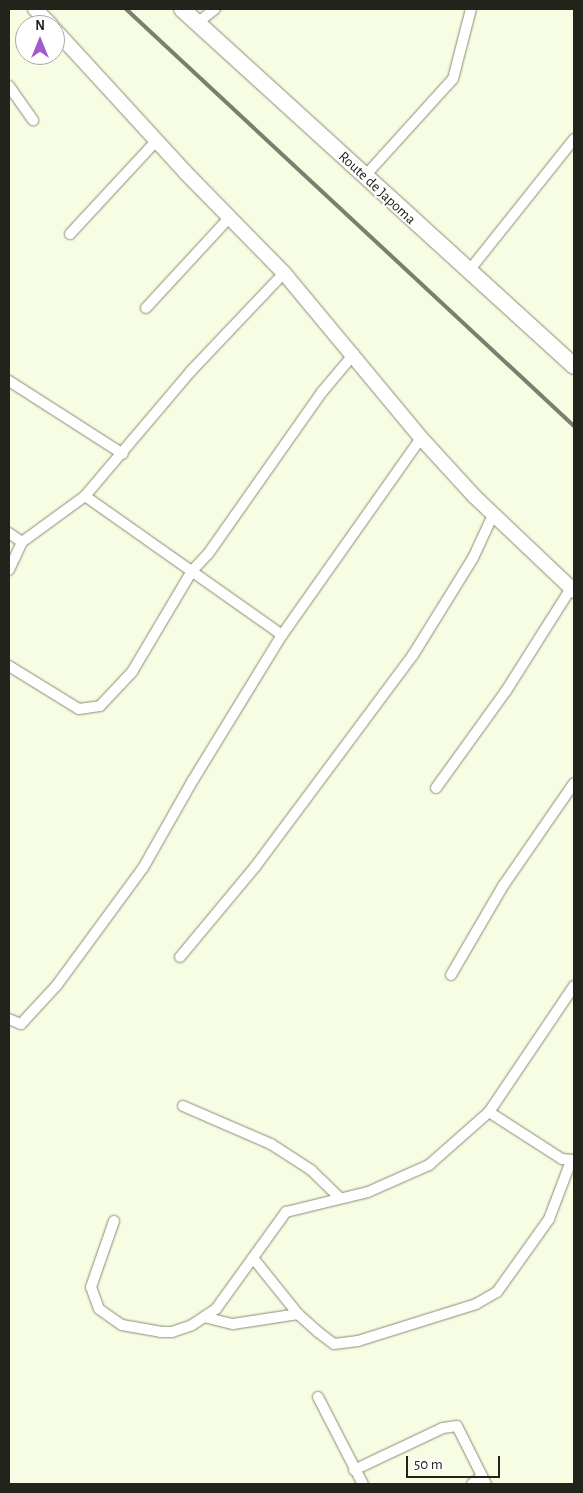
<!DOCTYPE html>
<html>
<head>
<meta charset="utf-8">
<style>
  body { margin:0 }
  #map { position:relative; width:583px; height:1493px; overflow:hidden; background:#f7fde3; font-family:"Alegreya Sans",sans-serif }
  div>[style] { position:absolute }
  .roads { filter:drop-shadow(0 0 1px #878c75) drop-shadow(0 0 1px #878c75) }
  .street>* { height:10px; margin:-5px; padding:0 5px; transform-origin:5px; border-radius:5px; background:#fff }
  .secondary>* { height:14px; margin:-7px; padding:0 7px; transform-origin:7px; border-radius:7px; background:#fff }
  .primary>* { height:16px; margin:-8px; padding:0 8px; transform-origin:8px; border-radius:8px; background:#fff }
  .rail>* { height:4px; margin:-2px; padding:0 2px; transform-origin:2px; border-radius:2px; background:#7b7f6f }
  span { translate:-50% -50%; white-space:nowrap; text-align:center; line-height:1.15; -webkit-text-stroke:4px #fff; paint-order:stroke }
  .street-label { font-size:15px; color:#22241b }
  .frame { position:absolute; inset:0; border:10px solid #22241b; pointer-events:none }
  .north { position:absolute; left:15px; top:15px; width:50px; height:50px; box-sizing:border-box; background:#fff; border:1px solid #a7a7a4; border-radius:50%; rotate:0deg; font-size:14px; font-weight:700; line-height:20px; text-align:center; color:#22241b }
  .north::after { content:''; display:block; margin:auto; width:18px; height:22px; background:#a05acf; clip-path:polygon(50% 0,100% 100%,50% 72%,0 100%) }
  .scale { position:absolute; left:406px; top:1456px; width:94px; height:22px; box-sizing:border-box; border:2px solid #22241b; border-top:0; padding-left:6px; font-size:15px; line-height:18px; white-space:nowrap; color:#22241b; -webkit-text-stroke:4px #fff; paint-order:stroke }
</style>
</head>
<body>
<div id="map">
  <div class="roads">
    <div class="street">
      <i style="left:197px;top:23px;width:23px;rotate:-38deg"></i>
      <i style="left:9px;top:86px;width:42px;rotate:54.8deg"></i>
      <i style="left:364px;top:177px;width:132px;rotate:-47.8deg"></i>
      <i style="left:453px;top:79px;width:72px;rotate:-75.6deg"></i>
      <i style="left:70px;top:234px;width:128px;rotate:-47.2deg"></i>
      <i style="left:468px;top:272px;width:170px;rotate:-51.4deg"></i>
      <i style="left:146px;top:308px;width:124px;rotate:-47.3deg"></i>
      <i style="left:9px;top:381px;width:135px;rotate:32.6deg"></i>
      <i style="left:85px;top:496px;width:241px;rotate:35.2deg"></i>
      <i style="left:282px;top:635px;width:241px;rotate:-54.8deg"></i>
      <i style="left:9px;top:533px;width:16px;rotate:35deg"></i>
      <i style="left:9px;top:570px;width:31px;rotate:-65deg"></i>
      <i style="left:22px;top:542px;width:78px;rotate:-36.1deg"></i>
      <i style="left:85px;top:496px;width:162px;rotate:-49.7deg"></i>
      <i style="left:190px;top:372px;width:137px;rotate:-46.5deg"></i>
      <i style="left:9px;top:666px;width:82px;rotate:31.6deg"></i>
      <i style="left:79px;top:709px;width:21px;rotate:-8deg"></i>
      <i style="left:100px;top:706px;width:47px;rotate:-46.7deg"></i>
      <i style="left:132px;top:672px;width:117px;rotate:-59.3deg"></i>
      <i style="left:192px;top:571px;width:23px;rotate:-47deg"></i>
      <i style="left:208px;top:554px;width:198px;rotate:-54.9deg"></i>
      <i style="left:322px;top:392px;width:50px;rotate:-49.9deg"></i>
      <i style="left:436px;top:788px;width:120px;rotate:-54.2deg"></i>
      <i style="left:506px;top:691px;width:122px;rotate:-57.7deg"></i>
      <i style="left:180px;top:957px;width:117px;rotate:-50.2deg"></i>
      <i style="left:255px;top:867px;width:264px;rotate:-53.3deg"></i>
      <i style="left:413px;top:655px;width:114px;rotate:-58.3deg"></i>
      <i style="left:473px;top:558px;width:47px;rotate:-65.1deg"></i>
      <i style="left:451px;top:975px;width:103px;rotate:-59.7deg"></i>
      <i style="left:503px;top:886px;width:125px;rotate:-55.4deg"></i>
      <i style="left:9px;top:1019px;width:13px;rotate:23deg"></i>
      <i style="left:21px;top:1024px;width:53px;rotate:-47.3deg"></i>
      <i style="left:57px;top:985px;width:145px;rotate:-53.7deg"></i>
      <i style="left:143px;top:868px;width:101px;rotate:-60.4deg"></i>
      <i style="left:193px;top:780px;width:170px;rotate:-58.5deg"></i>
      <i style="left:183px;top:1106px;width:96px;rotate:23.4deg"></i>
      <i style="left:271px;top:1144px;width:48px;rotate:33deg"></i>
      <i style="left:311px;top:1170px;width:40px;rotate:44deg"></i>
      <i style="left:489px;top:1112px;width:87px;rotate:32.8deg"></i>
      <i style="left:562px;top:1159px;width:12px;rotate:5deg"></i>
      <i style="left:114px;top:1221px;width:70px;rotate:109.2deg"></i>
      <i style="left:91px;top:1287px;width:23px;rotate:70deg"></i>
      <i style="left:99px;top:1309px;width:28px;rotate:35deg"></i>
      <i style="left:122px;top:1325px;width:39px;rotate:10deg"></i>
      <i style="left:160px;top:1332px;width:12px"></i>
      <i style="left:172px;top:1332px;width:21px;rotate:-19deg"></i>
      <i style="left:192px;top:1325px;width:29px;rotate:-34deg"></i>
      <i style="left:216px;top:1309px;width:120px;rotate:-54.2deg"></i>
      <i style="left:286px;top:1212px;width:84px;rotate:-13.7deg"></i>
      <i style="left:368px;top:1192px;width:67px;rotate:-23.9deg"></i>
      <i style="left:429px;top:1165px;width:80px;rotate:-41.5deg"></i>
      <i style="left:489px;top:1112px;width:152px;rotate:-56deg"></i>
      <i style="left:253px;top:1258px;width:72px;rotate:51.2deg"></i>
      <i style="left:298px;top:1314px;width:27px;rotate:42deg"></i>
      <i style="left:318px;top:1332px;width:20px;rotate:37deg"></i>
      <i style="left:334px;top:1344px;width:24px;rotate:-7deg"></i>
      <i style="left:358px;top:1341px;width:124px;rotate:-17.4deg"></i>
      <i style="left:476px;top:1304px;width:24px;rotate:-30deg"></i>
      <i style="left:497px;top:1292px;width:90px;rotate:-54.5deg"></i>
      <i style="left:549px;top:1219px;width:62px;rotate:-69.2deg"></i>
      <i style="left:204px;top:1317px;width:30px;rotate:14deg"></i>
      <i style="left:233px;top:1324px;width:66px;rotate:-8.7deg"></i>
      <i style="left:318px;top:1397px;width:98px;rotate:62.7deg"></i>
      <i style="left:354px;top:1470px;width:98px;rotate:-25.3deg"></i>
      <i style="left:443px;top:1428px;width:14px;rotate:-8deg"></i>
      <i style="left:457px;top:1426px;width:65px;rotate:63.4deg"></i>
      <i style="left:472px;top:1484px;width:13px;rotate:-39deg"></i>
    </div>
    <div class="secondary">
      <i style="left:35px;top:9px;width:23px;rotate:45deg"></i>
      <i style="left:55px;top:30px;width:193px;rotate:47.5deg"></i>
      <i style="left:185px;top:172px;width:141px;rotate:45.6deg"></i>
      <i style="left:284px;top:273px;width:214px;rotate:50.3deg"></i>
      <i style="left:421px;top:438px;width:79px;rotate:47.6deg"></i>
      <i style="left:474px;top:496px;width:138px;rotate:43.5deg"></i>
    </div>
    <div class="primary">
      <i style="left:182px;top:9px;width:530px;rotate:42.32deg"></i>
    </div>
  </div>
  <div class="rail">
    <i style="left:126px;top:9px;width:612px;rotate:42.95deg"></i>
  </div>
  <div class="street-label">
    <span style="left:377px;top:188px;rotate:43deg">Route de Japoma</span>
  </div>
  <div class="frame"></div>
  <div class="north">N</div>
  <div class="scale">50 m</div>
</div>
</body>
</html>
